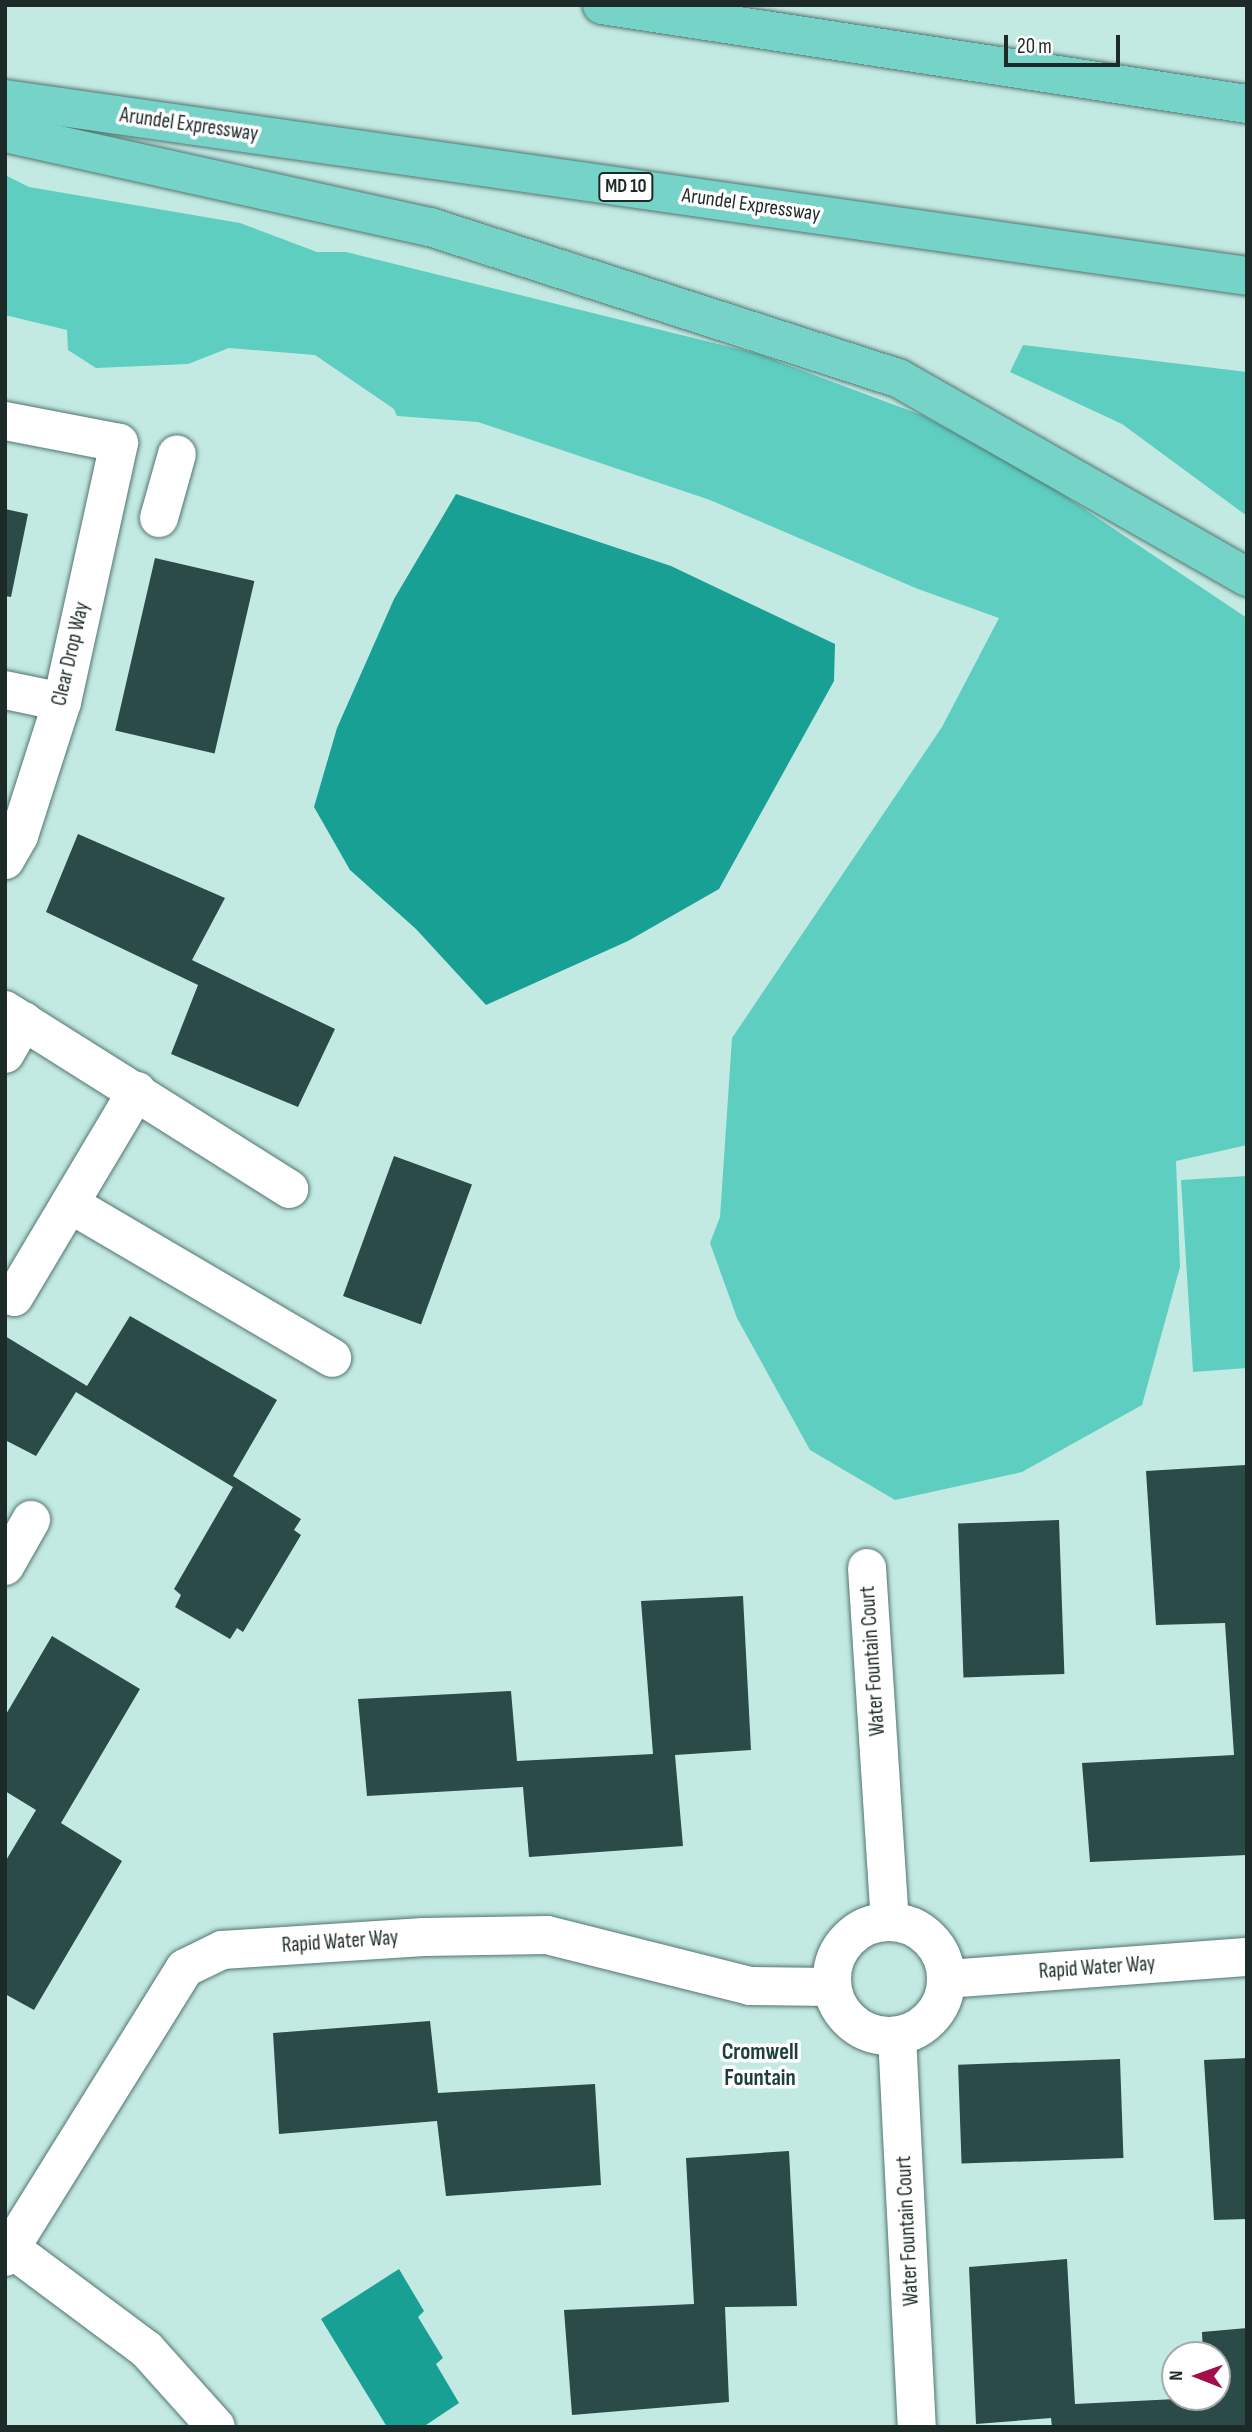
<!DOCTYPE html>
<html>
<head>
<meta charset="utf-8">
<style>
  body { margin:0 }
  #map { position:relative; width:1252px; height:2432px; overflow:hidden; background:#c3e9e3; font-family:"Sofia Sans Condensed",sans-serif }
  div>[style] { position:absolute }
  .green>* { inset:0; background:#5ecec1 }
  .water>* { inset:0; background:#19a095 }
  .building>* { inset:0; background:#2a4b47; transform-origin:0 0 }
  .roads { filter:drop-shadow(0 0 2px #527570) drop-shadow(0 0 2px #527570) }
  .minor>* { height:38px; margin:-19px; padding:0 19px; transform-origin:19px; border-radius:19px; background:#fff }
  .minor>.ring { margin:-19px; padding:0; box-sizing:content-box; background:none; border:38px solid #fff; border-radius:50% }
  .highway>* { height:38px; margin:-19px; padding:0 19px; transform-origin:19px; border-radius:19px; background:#75d3c8 }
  span { translate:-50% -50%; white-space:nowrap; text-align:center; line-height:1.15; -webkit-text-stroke:7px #fff; paint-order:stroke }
  .shield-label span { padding:2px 5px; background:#fff; border:2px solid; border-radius:5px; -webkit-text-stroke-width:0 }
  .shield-label { font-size:19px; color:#1c2a28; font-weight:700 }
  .street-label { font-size:21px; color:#1c2a28 }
  .neighbourhood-label { font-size:23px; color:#1d3f3b; font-weight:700 }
  .frame { position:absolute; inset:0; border:7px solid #1c2a28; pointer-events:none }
  .north { position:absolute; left:1161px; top:2341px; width:70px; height:70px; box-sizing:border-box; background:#fff; border:2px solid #a4aaa9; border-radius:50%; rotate:271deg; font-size:19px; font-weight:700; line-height:28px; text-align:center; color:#1c2a28 }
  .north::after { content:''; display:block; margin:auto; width:24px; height:32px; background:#a30d4a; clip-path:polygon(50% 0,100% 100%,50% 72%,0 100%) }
  .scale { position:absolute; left:1004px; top:35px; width:116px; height:32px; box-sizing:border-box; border:4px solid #1c2a28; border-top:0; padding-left:9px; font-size:21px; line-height:24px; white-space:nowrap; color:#1c2a28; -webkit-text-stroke:5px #fff; paint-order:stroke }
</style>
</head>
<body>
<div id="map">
  <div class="green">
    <i style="clip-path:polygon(5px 175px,29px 187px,240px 223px,317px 252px,346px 252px,758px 354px,924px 416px,1044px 482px,1247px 618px,1247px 1145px,1176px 1161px,1180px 1267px,1142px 1405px,1022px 1472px,895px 1500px,810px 1450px,737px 1318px,710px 1243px,720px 1217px,732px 1038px,942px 727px,999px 618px,918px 589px,710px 500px,478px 422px,397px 416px,394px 409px,315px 355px,229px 348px,188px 364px,96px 368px,68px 350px,67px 330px,5px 315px)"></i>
    <i style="clip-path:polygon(1023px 345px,1247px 372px,1247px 516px,1122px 424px,1010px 372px)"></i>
    <i style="clip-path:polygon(1247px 1176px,1247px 1368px,1193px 1372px,1181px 1180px)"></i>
  </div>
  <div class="water">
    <i style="clip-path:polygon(456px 494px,671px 566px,835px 644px,834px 681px,719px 889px,628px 941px,486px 1005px,416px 929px,350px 870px,314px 807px,337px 728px,394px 599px)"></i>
    <i style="clip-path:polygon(399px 2269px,424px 2311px,418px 2317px,443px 2358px,436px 2364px,459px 2403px,423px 2427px,387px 2427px,321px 2319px)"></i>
  </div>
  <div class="building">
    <i style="clip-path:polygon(5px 509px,28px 514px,11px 597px,5px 596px)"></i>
    <i style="left:155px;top:558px;width:102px;height:177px;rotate:13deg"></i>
    <i style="clip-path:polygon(78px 834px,225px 898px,192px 960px,335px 1029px,298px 1107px,171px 1054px,198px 985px,46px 912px)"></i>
    <i style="left:394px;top:1156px;width:83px;height:149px;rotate:20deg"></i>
    <i style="clip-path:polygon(130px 1316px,277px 1400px,233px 1476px,301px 1519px,294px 1530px,301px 1535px,243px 1632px,237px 1628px,230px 1639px,175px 1607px,181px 1595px,174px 1589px,233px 1487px,76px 1392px,36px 1456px,5px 1440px,5px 1336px,87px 1386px)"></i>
    <i style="clip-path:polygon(1245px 1465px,1247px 1855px,1090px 1862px,1082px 1763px,1234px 1755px,1225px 1623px,1156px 1625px,1146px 1471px)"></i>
    <i style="left:1059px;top:1520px;width:154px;height:101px;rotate:88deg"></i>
    <i style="clip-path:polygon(743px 1596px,751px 1750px,675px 1755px,683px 1846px,529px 1857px,523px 1787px,367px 1796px,358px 1699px,511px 1691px,517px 1761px,653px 1754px,641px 1601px)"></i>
    <i style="clip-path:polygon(52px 1636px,140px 1689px,61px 1823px,122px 1861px,34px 2010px,5px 1994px,5px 1862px,36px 1810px,5px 1791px,5px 1716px)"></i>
    <i style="clip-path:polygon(430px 2021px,438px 2093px,595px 2084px,601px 2185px,446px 2196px,437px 2121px,279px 2134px,273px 2033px)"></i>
    <i style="clip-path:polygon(1247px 2058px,1247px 2219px,1214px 2220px,1204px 2060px)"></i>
    <i style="left:1120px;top:2059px;width:99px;height:162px;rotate:88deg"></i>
    <i style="clip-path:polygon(789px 2151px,797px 2306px,725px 2307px,729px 2402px,572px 2415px,564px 2310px,694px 2304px,686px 2158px)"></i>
    <i style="clip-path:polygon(1067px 2259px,1075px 2404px,1217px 2397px,1217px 2355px,1203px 2355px,1202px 2332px,1247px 2328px,1247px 2427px,1052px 2427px,1051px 2418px,976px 2424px,969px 2267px)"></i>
  </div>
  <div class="roads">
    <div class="minor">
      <i style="left:5px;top:421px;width:116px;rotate:10.9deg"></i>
      <i style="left:119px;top:443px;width:265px;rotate:102.4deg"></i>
      <i style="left:62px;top:702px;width:141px;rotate:107.8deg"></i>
      <i style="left:19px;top:836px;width:28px;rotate:120deg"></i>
      <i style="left:159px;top:518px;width:66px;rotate:-74.3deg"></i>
      <i style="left:5px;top:690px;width:58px;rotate:11.9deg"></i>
      <i style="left:5px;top:1010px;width:336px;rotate:32.2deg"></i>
      <i style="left:5px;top:1054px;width:38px;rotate:-60deg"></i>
      <i style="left:70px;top:1204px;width:304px;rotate:30.4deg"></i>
      <i style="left:14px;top:1297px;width:240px;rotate:-59.2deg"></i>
      <i style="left:5px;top:1566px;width:53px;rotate:-60.5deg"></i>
      <i style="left:867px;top:1568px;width:354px;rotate:86.3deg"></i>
      <i class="ring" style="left:832px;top:1922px;width:76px;height:76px"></i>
      <i style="left:947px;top:1979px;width:301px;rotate:-4.2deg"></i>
      <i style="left:897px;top:2036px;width:392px;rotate:87.1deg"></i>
      <i style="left:5px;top:2244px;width:177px;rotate:36.7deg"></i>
      <i style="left:147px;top:2350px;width:103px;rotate:48.1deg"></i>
      <i style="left:5px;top:2257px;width:340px;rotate:-58.1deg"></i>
      <i style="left:185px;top:1968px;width:41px;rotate:-25.9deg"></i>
      <i style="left:222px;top:1950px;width:202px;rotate:-3.7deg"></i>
      <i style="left:424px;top:1937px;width:123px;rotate:-0.9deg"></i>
      <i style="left:547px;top:1935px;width:209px;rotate:14.1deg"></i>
      <i style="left:750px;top:1986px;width:82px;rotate:0.7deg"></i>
    </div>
    <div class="highway">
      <i style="left:602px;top:5px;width:653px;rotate:8.73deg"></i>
      <i style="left:5px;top:99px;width:1255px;rotate:8.11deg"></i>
      <i style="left:5px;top:133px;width:435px;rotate:12.5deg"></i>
      <i style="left:430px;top:227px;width:492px;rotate:17.9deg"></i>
      <i style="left:898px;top:378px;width:402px;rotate:29.7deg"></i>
    </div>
  </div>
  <div class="shield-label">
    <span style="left:626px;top:187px">MD 10</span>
  </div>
  <div class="street-label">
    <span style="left:189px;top:125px;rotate:8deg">Arundel Expressway</span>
    <span style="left:751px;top:205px;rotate:8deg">Arundel Expressway</span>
    <span style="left:71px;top:654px;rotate:-77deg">Clear Drop Way</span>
    <span style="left:873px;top:1661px;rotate:-94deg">Water Fountain Court</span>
    <span style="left:340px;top:1942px;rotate:-4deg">Rapid Water Way</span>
    <span style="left:1097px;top:1968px;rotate:-4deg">Rapid Water Way</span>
    <span style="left:908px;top:2231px;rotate:-93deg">Water Fountain Court</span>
  </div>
  <div class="neighbourhood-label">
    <span style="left:760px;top:2065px">Cromwell<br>Fountain</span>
  </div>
  <div class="frame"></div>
  <div class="north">N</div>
  <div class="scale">20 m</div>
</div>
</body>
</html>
